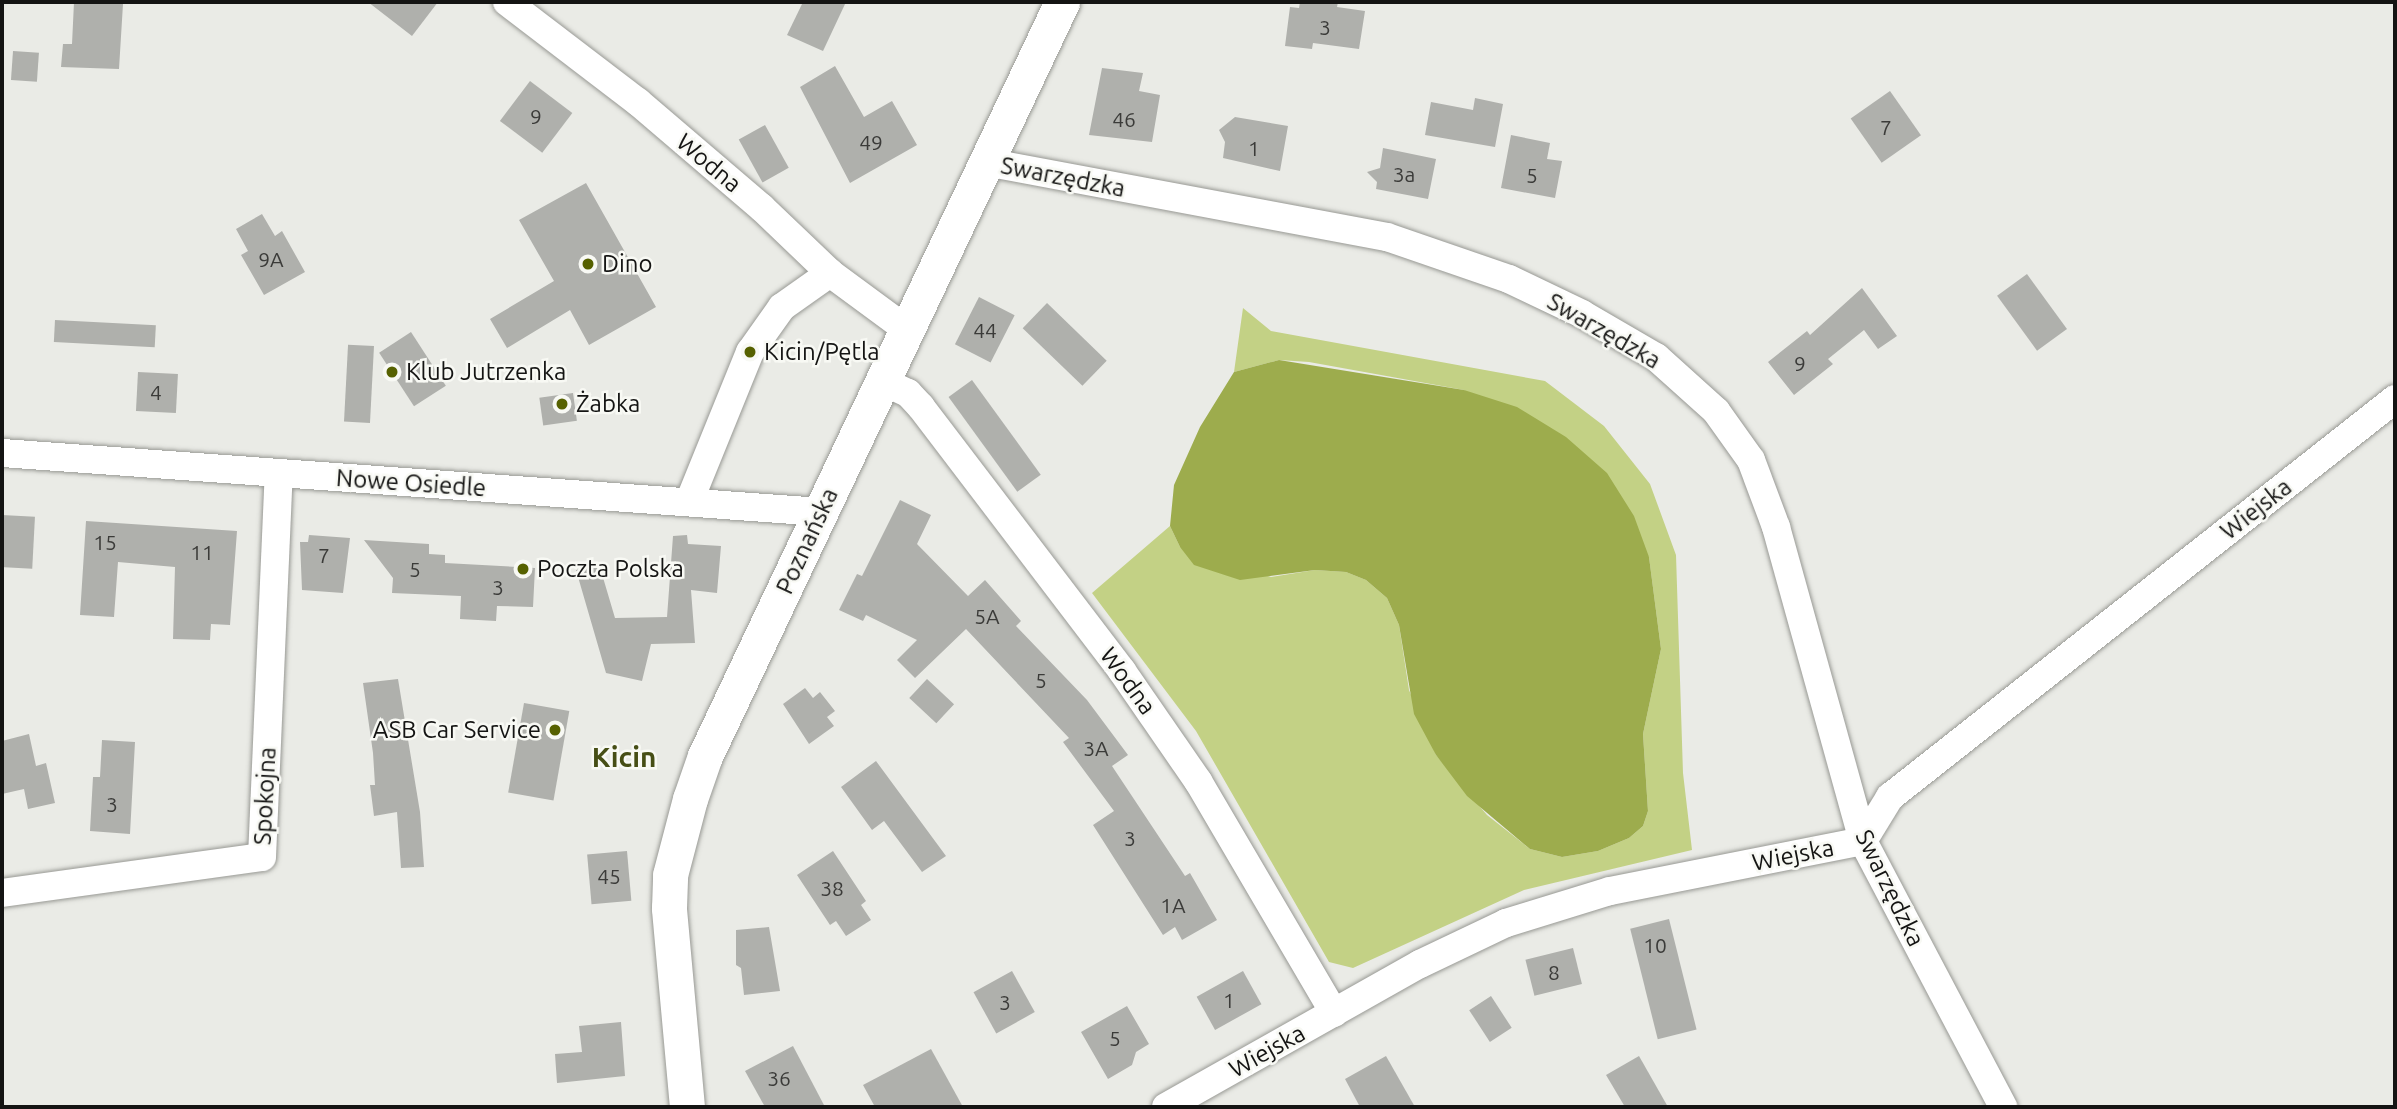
<!DOCTYPE html>
<html>
<head>
<meta charset="utf-8">
<style>
  body { margin:0 }
  #map { position:relative; width:2397px; height:1109px; overflow:hidden; background:#eaebe6; font-family:Ubuntu,sans-serif }
  div>[style] { position:absolute }
  .green>* { inset:0; background:#c3d185 }
  .water>* { inset:0; background:#9dac4d }
  .building>* { inset:0; background:#afb0ac; transform-origin:0 0 }
  .roads { filter:drop-shadow(0 0 2px #989994) drop-shadow(0 0 2px #989994) }
  .minor>* { height:28px; margin:-14px; padding:0 14px; transform-origin:14px; border-radius:14px; background:#fff }
  .tertiary>* { height:35px; margin:-17.5px; padding:0 17.5px; transform-origin:17.5px; border-radius:17.5px; background:#fff }
  .dots>* { width:19px; height:19px; translate:-50% -50%; box-sizing:border-box; border:4px solid #f8f9f4; border-radius:50% }
  span { translate:-50% -50%; white-space:nowrap; text-align:center; line-height:1.15; -webkit-text-stroke:5px #f8f9f4; paint-order:stroke }
  .number-label { font-size:21px; color:#3b3b39 }
  .number-label span { -webkit-text-stroke-width:0 }
  .street-label { font-size:24px; color:#141413 }
  .poi-label { font-size:24px; color:#141413 }
  .left { translate:0 -50%; text-align:left }
  .right { translate:-100% -50%; text-align:right }
  .quarter-label { font-size:28px; color:#464e15; font-weight:700 }
  .frame { position:absolute; inset:0; border:4px solid #141413; pointer-events:none }
</style>
</head>
<body>
<div id="map">
  <div class="green">
    <i style="clip-path:polygon(1243px 308px,1271px 331px,1545px 381px,1604px 426px,1650px 484px,1676px 555px,1683px 773px,1692px 850px,1524px 890px,1353px 968px,1329px 962px,1196px 731px,1092px 593px,1170px 526px,1180px 547px,1271px 577px,1315px 570px,1346px 572px,1366px 580px,1387px 598px,1399px 625px,1409px 690px,1436px 755px,1487px 815px,1530px 849px,1562px 857px,1598px 851px,1629px 838px,1643px 826px,1648px 811px,1643px 734px,1661px 649px,1649px 557px,1464px 390px,1309px 362px,1279px 360px,1234px 372px)"></i>
  </div>
  <div class="water">
    <i style="clip-path:polygon(1279px 360px,1464px 390px,1517px 407px,1566px 437px,1607px 473px,1634px 516px,1649px 557px,1661px 649px,1643px 734px,1648px 811px,1643px 826px,1629px 838px,1598px 851px,1562px 857px,1530px 849px,1467px 796px,1436px 755px,1414px 714px,1399px 625px,1387px 598px,1366px 580px,1346px 572px,1315px 570px,1240px 580px,1194px 565px,1180px 547px,1170px 526px,1174px 485px,1200px 427px,1234px 372px)"></i>
  </div>
  <div class="building">
    <i style="clip-path:polygon(74px 2px,123px 4px,119px 69px,61px 67px,63px 44px,72px 44px)"></i>
    <i style="clip-path:polygon(368px 2px,438px 2px,412px 36px)"></i>
    <i style="clip-path:polygon(803px 2px,846px 2px,823px 51px,787px 35px)"></i>
    <i style="clip-path:polygon(1300px 2px,1338px 2px,1337px 7px,1365px 11px,1359px 49px,1313px 43px,1312px 49px,1285px 46px,1290px 7px,1299px 8px)"></i>
    <i style="left:13px;top:51px;width:26px;height:29px;rotate:4deg"></i>
    <i style="clip-path:polygon(835px 66px,864px 117px,892px 101px,917px 145px,850px 183px,800px 87px)"></i>
    <i style="clip-path:polygon(1102px 68px,1143px 73px,1139px 91px,1160px 95px,1152px 142px,1089px 135px)"></i>
    <i style="left:530px;top:81px;width:53px;height:50px;rotate:37deg"></i>
    <i style="left:1890px;top:91px;width:54px;height:48px;rotate:55deg"></i>
    <i style="clip-path:polygon(1475px 98px,1503px 104px,1495px 147px,1425px 135px,1431px 102px,1473px 110px)"></i>
    <i style="clip-path:polygon(1235px 117px,1288px 126px,1280px 171px,1223px 158px,1225px 142px,1219px 130px)"></i>
    <i style="left:765px;top:125px;width:49px;height:30px;rotate:61deg"></i>
    <i style="clip-path:polygon(1511px 135px,1550px 143px,1547px 159px,1562px 161px,1555px 198px,1501px 188px)"></i>
    <i style="clip-path:polygon(1383px 148px,1436px 159px,1428px 199px,1376px 189px,1377px 182px,1367px 172px,1380px 168px)"></i>
    <i style="clip-path:polygon(586px 183px,656px 307px,589px 345px,570px 310px,507px 348px,490px 319px,554px 281px,519px 220px)"></i>
    <i style="clip-path:polygon(262px 214px,275px 236px,282px 231px,305px 272px,264px 295px,241px 255px,248px 251px,236px 229px)"></i>
    <i style="left:2027px;top:274px;width:68px;height:37px;rotate:54deg"></i>
    <i style="clip-path:polygon(1862px 288px,1897px 336px,1878px 349px,1864px 330px,1828px 359px,1833px 364px,1794px 395px,1768px 362px,1807px 331px,1810px 335px)"></i>
    <i style="left:979px;top:297px;width:40px;height:53px;rotate:27deg"></i>
    <i style="left:1047px;top:303px;width:83px;height:35px;rotate:44deg"></i>
    <i style="left:55px;top:320px;width:101px;height:22px;rotate:3deg"></i>
    <i style="left:411px;top:332px;width:64px;height:38px;rotate:57deg"></i>
    <i style="left:374px;top:346px;width:77px;height:26px;rotate:93deg"></i>
    <i style="left:138px;top:372px;width:40px;height:39px;rotate:3deg"></i>
    <i style="left:972px;top:380px;width:117px;height:29px;rotate:54deg"></i>
    <i style="left:573px;top:393px;width:28px;height:34px;rotate:82deg"></i>
    <i style="clip-path:polygon(900px 500px,931px 515px,917px 544px,968px 596px,985px 580px,1021px 621px,1016px 626px,1087px 700px,1128px 755px,1112px 766px,1185px 876px,1190px 873px,1217px 920px,1182px 940px,1175px 927px,1163px 935px,1093px 825px,1114px 811px,1063px 742px,1069px 738px,966px 629px,915px 678px,897px 660px,917px 640px,866px 615px,863px 621px,839px 610px,857px 574px,862px 576px)"></i>
    <i style="left:2px;top:515px;width:33px;height:52px;rotate:3deg"></i>
    <i style="clip-path:polygon(86px 521px,237px 531px,230px 625px,211px 624px,210px 640px,173px 639px,175px 567px,118px 562px,114px 617px,80px 615px)"></i>
    <i style="clip-path:polygon(309px 535px,350px 538px,343px 593px,302px 590px,300px 542px,308px 542px)"></i>
    <i style="clip-path:polygon(687px 535px,688px 544px,721px 546px,717px 593px,691px 590px,695px 643px,651px 644px,642px 681px,606px 673px,576px 570px,599px 564px,615px 618px,667px 617px,673px 536px)"></i>
    <i style="clip-path:polygon(364px 540px,429px 544px,429px 554px,445px 555px,445px 563px,535px 568px,533px 607px,497px 606px,496px 621px,460px 619px,461px 596px,392px 593px,393px 578px)"></i>
    <i style="clip-path:polygon(398px 679px,420px 812px,424px 867px,401px 868px,397px 812px,374px 816px,370px 785px,375px 785px,373px 753px,363px 683px)"></i>
    <i style="left:927px;top:679px;width:37px;height:26px;rotate:43deg"></i>
    <i style="clip-path:polygon(805px 688px,813px 698px,820px 692px,835px 711px,827px 717px,834px 726px,809px 744px,783px 704px)"></i>
    <i style="left:524px;top:703px;width:46px;height:91px;rotate:10deg"></i>
    <i style="clip-path:polygon(29px 734px,36px 766px,46px 763px,55px 803px,28px 809px,24px 789px,2px 794px,2px 741px)"></i>
    <i style="clip-path:polygon(102px 740px,135px 742px,130px 834px,90px 831px,93px 777px,100px 777px)"></i>
    <i style="clip-path:polygon(876px 761px,946px 856px,922px 872px,884px 821px,872px 830px,841px 787px)"></i>
    <i style="left:627px;top:851px;width:50px;height:40px;rotate:85deg"></i>
    <i style="clip-path:polygon(833px 851px,866px 901px,861px 905px,871px 920px,846px 936px,836px 921px,830px 925px,797px 875px)"></i>
    <i style="left:1669px;top:919px;width:114px;height:40px;rotate:76deg"></i>
    <i style="clip-path:polygon(769px 927px,780px 991px,744px 995px,741px 968px,736px 965px,736px 930px)"></i>
    <i style="left:1573px;top:948px;width:37px;height:49px;rotate:76deg"></i>
    <i style="left:1012px;top:971px;width:47px;height:44px;rotate:61deg"></i>
    <i style="left:1243px;top:971px;width:38px;height:53px;rotate:61deg"></i>
    <i style="left:1491px;top:996px;width:38px;height:26px;rotate:57deg"></i>
    <i style="clip-path:polygon(1127px 1006px,1149px 1044px,1136px 1052px,1132px 1065px,1108px 1079px,1081px 1032px)"></i>
    <i style="clip-path:polygon(621px 1022px,625px 1076px,557px 1083px,555px 1054px,582px 1052px,579px 1026px)"></i>
    <i style="clip-path:polygon(793px 1046px,825px 1107px,765px 1107px,745px 1071px)"></i>
    <i style="clip-path:polygon(931px 1049px,963px 1107px,875px 1107px,863px 1085px)"></i>
    <i style="clip-path:polygon(1386px 1056px,1415px 1107px,1360px 1107px,1345px 1079px)"></i>
    <i style="clip-path:polygon(1639px 1056px,1668px 1107px,1625px 1107px,1606px 1075px)"></i>
  </div>
  <div class="roads">
    <div class="minor">
      <i style="left:507px;top:2px;width:165px;rotate:37.4deg"></i>
      <i style="left:638px;top:102px;width:162px;rotate:40.5deg"></i>
      <i style="left:761px;top:207px;width:95px;rotate:43.7deg"></i>
      <i style="left:830px;top:273px;width:94px;rotate:36.4deg"></i>
      <i style="left:986px;top:162px;width:408px;rotate:10.6deg"></i>
      <i style="left:1387px;top:237px;width:129px;rotate:19deg"></i>
      <i style="left:1509px;top:279px;width:81px;rotate:25.6deg"></i>
      <i style="left:1582px;top:314px;width:86px;rotate:30.2deg"></i>
      <i style="left:1656px;top:357px;width:81px;rotate:42deg"></i>
      <i style="left:1716px;top:411px;width:60px;rotate:54.5deg"></i>
      <i style="left:1751px;top:460px;width:72px;rotate:69.5deg"></i>
      <i style="left:1776px;top:527px;width:326px;rotate:74.5deg"></i>
      <i style="left:1863px;top:841px;width:301px;rotate:62.2deg"></i>
      <i style="left:882px;top:381px;width:29px;rotate:25deg"></i>
      <i style="left:908px;top:393px;width:19px;rotate:47deg"></i>
      <i style="left:921px;top:407px;width:332px;rotate:52.7deg"></i>
      <i style="left:1122px;top:671px;width:134px;rotate:55.4deg"></i>
      <i style="left:1198px;top:781px;width:269px;rotate:59.6deg"></i>
      <i style="left:2px;top:453px;width:821px;rotate:4.12deg"></i>
      <i style="left:689px;top:502px;width:162px;rotate:-67.9deg"></i>
      <i style="left:750px;top:352px;width:55px;rotate:-54.6deg"></i>
      <i style="left:782px;top:307px;width:59px;rotate:-35.3deg"></i>
      <i style="left:2px;top:893px;width:262px;rotate:-7.9deg"></i>
      <i style="left:262px;top:857px;width:384px;rotate:-87.5deg"></i>
      <i style="left:1166px;top:1107px;width:291px;rotate:-29.4deg"></i>
      <i style="left:1420px;top:964px;width:95px;rotate:-25.5deg"></i>
      <i style="left:1506px;top:923px;width:109px;rotate:-17.1deg"></i>
      <i style="left:1610px;top:891px;width:258px;rotate:-11.2deg"></i>
      <i style="left:1863px;top:841px;width:52px;rotate:-58.5deg"></i>
      <i style="left:1890px;top:797px;width:643px;rotate:-38.24deg"></i>
    </div>
    <div class="tertiary">
      <i style="left:687px;top:1107px;width:200px;rotate:-95.2deg"></i>
      <i style="left:669px;top:908px;width:33px;rotate:-88deg"></i>
      <i style="left:670px;top:875px;width:79px;rotate:-75.3deg"></i>
      <i style="left:690px;top:799px;width:46px;rotate:-70.8deg"></i>
      <i style="left:705px;top:756px;width:834px;rotate:-64.66deg"></i>
    </div>
  </div>
  <div class="dots">
    <i style="left:588px;top:264px;background:#566100"></i>
    <i style="left:750px;top:352px;background:#566100"></i>
    <i style="left:392px;top:372px;background:#566100"></i>
    <i style="left:562px;top:404px;background:#566100"></i>
    <i style="left:523px;top:569px;background:#566100"></i>
    <i style="left:555px;top:730px;background:#566100"></i>
  </div>
  <div class="number-label">
    <span style="left:1325px;top:27px">3</span>
    <span style="left:536px;top:116px">9</span>
    <span style="left:1124px;top:119px">46</span>
    <span style="left:1886px;top:127px">7</span>
    <span style="left:871px;top:142px">49</span>
    <span style="left:1254px;top:148px">1</span>
    <span style="left:1404px;top:174px">3a</span>
    <span style="left:1532px;top:175px">5</span>
    <span style="left:271px;top:259px">9A</span>
    <span style="left:985px;top:330px">44</span>
    <span style="left:1800px;top:363px">9</span>
    <span style="left:156px;top:392px">4</span>
    <span style="left:105px;top:542px">15</span>
    <span style="left:202px;top:552px">11</span>
    <span style="left:324px;top:555px">7</span>
    <span style="left:415px;top:569px">5</span>
    <span style="left:498px;top:587px">3</span>
    <span style="left:987px;top:616px">5A</span>
    <span style="left:1041px;top:680px">5</span>
    <span style="left:1096px;top:748px">3A</span>
    <span style="left:112px;top:804px">3</span>
    <span style="left:1130px;top:838px">3</span>
    <span style="left:609px;top:876px">45</span>
    <span style="left:832px;top:888px">38</span>
    <span style="left:1173px;top:905px">1A</span>
    <span style="left:1655px;top:945px">10</span>
    <span style="left:1554px;top:972px">8</span>
    <span style="left:1229px;top:1000px">1</span>
    <span style="left:1005px;top:1002px">3</span>
    <span style="left:1115px;top:1038px">5</span>
    <span style="left:779px;top:1078px">36</span>
  </div>
  <div class="street-label">
    <span style="left:709px;top:163px;rotate:40deg">Wodna</span>
    <span style="left:1063px;top:177px;rotate:11deg">Swarzędzka</span>
    <span style="left:1604px;top:331px;rotate:30deg">Swarzędzka</span>
    <span style="left:411px;top:483px;rotate:4deg">Nowe Osiedle</span>
    <span style="left:2256px;top:509px;rotate:-38deg">Wiejska</span>
    <span style="left:807px;top:541px;rotate:-65deg">Poznańska</span>
    <span style="left:1128px;top:681px;rotate:54deg">Wodna</span>
    <span style="left:265px;top:796px;rotate:-87deg">Spokojna</span>
    <span style="left:1793px;top:855px;rotate:-11deg">Wiejska</span>
    <span style="left:1890px;top:888px;rotate:64deg">Swarzędzka</span>
    <span style="left:1267px;top:1051px;rotate:-29deg">Wiejska</span>
  </div>
  <div class="poi-label">
    <span class="left" style="left:602px;top:264px">Dino</span>
    <span class="left" style="left:764px;top:352px">Kicin/Pętla</span>
    <span class="left" style="left:406px;top:372px">Klub Jutrzenka</span>
    <span class="left" style="left:576px;top:404px">Żabka</span>
    <span class="left" style="left:537px;top:569px">Poczta Polska</span>
    <span class="right" style="left:541px;top:730px">ASB Car Service</span>
  </div>
  <div class="quarter-label">
    <span style="left:624px;top:757px">Kicin</span>
  </div>
  <div class="frame"></div>
</div>
</body>
</html>
